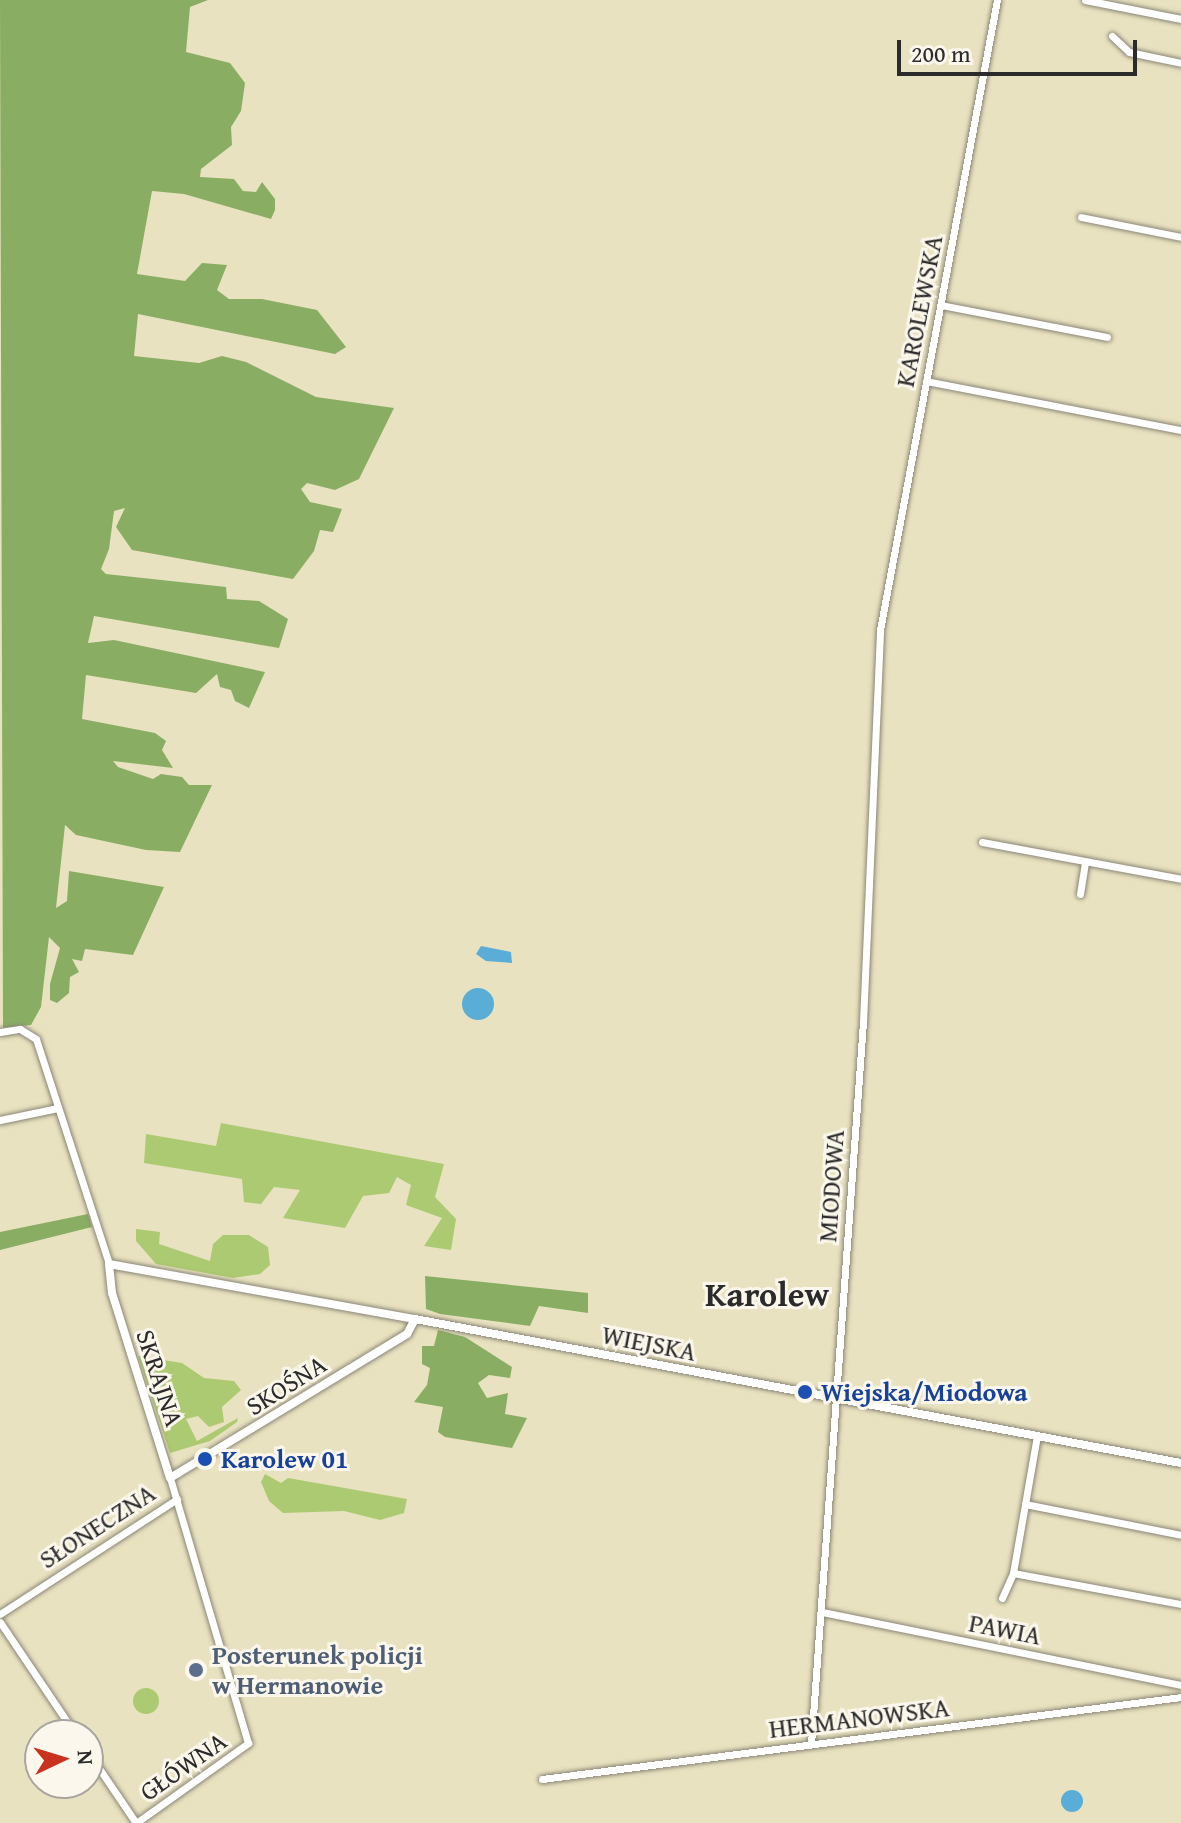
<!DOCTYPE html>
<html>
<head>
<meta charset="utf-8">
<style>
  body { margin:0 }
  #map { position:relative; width:1181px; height:1823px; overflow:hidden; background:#e9e2c0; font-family:"Gentium Book Plus",serif }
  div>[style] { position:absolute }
  .green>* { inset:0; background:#acca71 }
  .round { border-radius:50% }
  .forest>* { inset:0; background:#89ae63 }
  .water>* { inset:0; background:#5aadd6 }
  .roads { filter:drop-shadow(0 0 2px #8a8676) drop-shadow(0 0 2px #8a8676) }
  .minor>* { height:7px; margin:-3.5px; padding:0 3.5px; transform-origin:3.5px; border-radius:3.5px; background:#fff }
  .tertiary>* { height:8px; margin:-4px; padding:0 4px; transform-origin:4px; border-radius:4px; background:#fff }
  .dots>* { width:22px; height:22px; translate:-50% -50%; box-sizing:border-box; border:4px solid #fbf7ec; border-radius:50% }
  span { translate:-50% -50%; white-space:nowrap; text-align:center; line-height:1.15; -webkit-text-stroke:6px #fbf7ec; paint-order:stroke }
  .street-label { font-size:26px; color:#2b2b2b }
  .transit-label { font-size:26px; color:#164399; font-weight:700 }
  .left { translate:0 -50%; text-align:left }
  .service-label { font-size:26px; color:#4e5e75; font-weight:700 }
  .district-label { font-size:34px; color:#2b2b2b; font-weight:700 }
  .north { position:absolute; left:24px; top:1719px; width:80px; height:80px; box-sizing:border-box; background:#fbf7ec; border:2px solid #a8a59f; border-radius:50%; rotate:86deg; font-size:22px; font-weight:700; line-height:32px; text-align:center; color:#2b2b2b }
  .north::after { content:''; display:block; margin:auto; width:28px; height:36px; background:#c8321e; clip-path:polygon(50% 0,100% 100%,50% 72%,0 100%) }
  .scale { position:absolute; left:897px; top:40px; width:240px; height:36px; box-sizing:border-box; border:4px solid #2b2b2b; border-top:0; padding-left:10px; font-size:24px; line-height:28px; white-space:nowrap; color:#2b2b2b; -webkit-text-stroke:6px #fbf7ec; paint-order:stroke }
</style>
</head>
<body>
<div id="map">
  <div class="green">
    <i style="clip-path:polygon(221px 1123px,444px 1164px,435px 1197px,456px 1219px,451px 1250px,424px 1246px,442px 1218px,406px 1205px,411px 1185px,397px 1177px,389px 1193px,363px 1196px,345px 1228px,283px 1218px,300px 1190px,274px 1187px,261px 1204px,244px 1202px,242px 1179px,144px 1163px,146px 1134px,216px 1146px)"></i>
    <i style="clip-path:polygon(136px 1229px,160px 1232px,159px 1244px,210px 1261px,213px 1244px,223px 1235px,249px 1235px,268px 1247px,270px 1265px,260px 1274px,233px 1278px,156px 1264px,136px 1241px)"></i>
    <i style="clip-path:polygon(138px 1356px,182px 1363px,204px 1378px,234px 1381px,241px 1390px,222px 1407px,224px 1422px,209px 1427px,198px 1416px,186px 1419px,197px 1441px,238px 1418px,237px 1422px,210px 1441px,170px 1453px)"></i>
    <i style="clip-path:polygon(265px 1474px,281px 1483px,288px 1478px,407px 1499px,404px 1513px,380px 1520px,344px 1511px,283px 1513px,269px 1501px,261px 1482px)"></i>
    <i class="round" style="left:133px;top:1688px;width:26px;height:26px"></i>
  </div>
  <div class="forest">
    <i style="clip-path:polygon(0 0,208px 0,190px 7px,186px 52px,230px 63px,245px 83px,241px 111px,231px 127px,232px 145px,201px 169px,200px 177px,234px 179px,243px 191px,256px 192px,262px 182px,275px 199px,275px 210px,271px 219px,184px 194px,152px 191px,137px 274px,185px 281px,202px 263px,227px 265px,217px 290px,229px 299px,262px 299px,317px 310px,346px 347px,335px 354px,138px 314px,134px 356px,199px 363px,222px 356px,246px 362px,316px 397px,394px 408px,359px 479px,335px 490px,307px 483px,301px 489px,310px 502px,342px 509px,333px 532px,320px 530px,314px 551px,293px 579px,132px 550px,116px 527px,125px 508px,114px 511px,109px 549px,101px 569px,106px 574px,226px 587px,227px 599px,259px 601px,288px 619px,279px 648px,94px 616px,88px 643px,114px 640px,265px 672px,249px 708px,235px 701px,231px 690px,220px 687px,217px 674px,196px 693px,86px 675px,82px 719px,155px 733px,166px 741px,162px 750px,173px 768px,113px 761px,118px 767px,153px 779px,161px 774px,182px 777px,189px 785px,212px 785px,180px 852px,146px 850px,76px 835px,65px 825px,56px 908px,67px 901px,69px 871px,164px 887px,133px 955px,85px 949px,82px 961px,72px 959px,79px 972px,70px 977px,69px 993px,57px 1003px,50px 1000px,50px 984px,60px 948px,49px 937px,41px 1007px,31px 1025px,3px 1028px)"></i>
    <i style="clip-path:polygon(88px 1214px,92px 1227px,0 1250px,0 1232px)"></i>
    <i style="clip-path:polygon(425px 1276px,588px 1293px,588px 1313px,539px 1306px,530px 1326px,440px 1314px,426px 1309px)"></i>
    <i style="clip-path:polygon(438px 1330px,465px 1337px,512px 1367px,510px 1378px,489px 1375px,478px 1383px,487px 1398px,508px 1393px,505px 1414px,527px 1418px,512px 1448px,445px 1437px,438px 1432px,443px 1407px,414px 1402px,427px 1385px,430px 1368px,422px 1364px,422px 1346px,434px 1346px)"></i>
  </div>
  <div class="water">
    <i style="clip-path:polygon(481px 946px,511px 952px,512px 963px,486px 961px,476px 954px)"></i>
    <i class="round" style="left:462px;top:988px;width:32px;height:32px"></i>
    <i class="round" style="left:1061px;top:1790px;width:22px;height:22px"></i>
  </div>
  <div class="roads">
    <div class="minor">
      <i style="left:1085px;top:0;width:98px;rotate:11.2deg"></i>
      <i style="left:1112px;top:36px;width:23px;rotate:43deg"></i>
      <i style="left:1129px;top:52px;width:53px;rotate:11.9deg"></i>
      <i style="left:1081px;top:217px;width:102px;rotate:11.3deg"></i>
      <i style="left:941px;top:305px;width:169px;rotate:10.9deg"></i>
      <i style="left:926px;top:381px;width:260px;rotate:10.9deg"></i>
      <i style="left:982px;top:842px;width:202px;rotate:10.5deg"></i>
      <i style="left:1080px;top:894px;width:33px;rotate:-81deg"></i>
      <i style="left:0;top:1032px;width:20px;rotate:-9deg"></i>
      <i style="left:20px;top:1029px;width:19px;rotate:32deg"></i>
      <i style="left:36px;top:1039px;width:237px;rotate:72deg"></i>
      <i style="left:0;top:1120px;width:59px;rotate:-11.7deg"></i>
      <i style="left:1025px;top:1504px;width:159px;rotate:11.2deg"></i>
      <i style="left:1013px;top:1573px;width:171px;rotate:10.5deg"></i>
      <i style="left:1002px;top:1598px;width:27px;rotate:-66deg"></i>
      <i style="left:1013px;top:1573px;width:139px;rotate:-80.1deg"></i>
      <i style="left:822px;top:1612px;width:366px;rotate:11.5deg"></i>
      <i style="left:0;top:1614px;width:211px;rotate:-33deg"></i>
      <i style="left:0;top:1622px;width:136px;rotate:56.1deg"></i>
      <i style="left:811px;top:1744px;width:724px;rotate:-85.88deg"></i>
      <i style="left:863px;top:1022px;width:392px;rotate:-87.5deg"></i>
      <i style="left:880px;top:630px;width:641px;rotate:-79.48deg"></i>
      <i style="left:88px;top:1752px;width:86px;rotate:55.9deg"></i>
      <i style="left:542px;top:1779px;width:644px;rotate:-7.31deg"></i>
      <i style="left:136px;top:1823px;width:138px;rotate:-35.5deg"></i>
      <i style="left:248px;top:1743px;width:276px;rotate:-106.4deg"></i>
    </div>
    <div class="tertiary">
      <i style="left:415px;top:1319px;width:17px;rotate:118deg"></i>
      <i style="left:407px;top:1334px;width:277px;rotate:148.7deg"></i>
      <i style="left:170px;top:1478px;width:194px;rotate:-107.4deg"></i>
      <i style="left:112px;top:1293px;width:29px;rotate:-96deg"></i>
      <i style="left:109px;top:1264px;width:311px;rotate:10.2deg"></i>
      <i style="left:415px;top:1319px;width:779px;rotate:10.65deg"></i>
    </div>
  </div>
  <div class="dots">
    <i style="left:805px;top:1392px;background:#1a4fb4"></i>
    <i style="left:205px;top:1459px;background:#1a4fb4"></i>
    <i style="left:196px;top:1670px;background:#5c6f8a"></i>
  </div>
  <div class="street-label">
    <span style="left:919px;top:311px;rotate:-79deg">KAROLEWSKA</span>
    <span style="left:831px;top:1186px;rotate:-86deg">MIODOWA</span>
    <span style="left:649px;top:1343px;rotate:11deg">WIEJSKA</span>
    <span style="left:160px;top:1378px;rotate:72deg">SKRAJNA</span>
    <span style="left:286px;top:1385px;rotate:-32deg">SKOŚNA</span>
    <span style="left:97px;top:1526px;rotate:-33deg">SŁONECZNA</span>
    <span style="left:1005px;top:1629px;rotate:11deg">PAWIA</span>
    <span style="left:859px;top:1718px;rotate:-7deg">HERMANOWSKA</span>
    <span style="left:183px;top:1766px;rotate:-35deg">GŁÓWNA</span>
  </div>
  <div class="transit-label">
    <span class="left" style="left:821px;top:1392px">Wiejska/Miodowa</span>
    <span class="left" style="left:221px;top:1459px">Karolew 01</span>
  </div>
  <div class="service-label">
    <span class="left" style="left:212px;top:1670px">Posterunek policji<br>w Hermanowie</span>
  </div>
  <div class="district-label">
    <span style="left:767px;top:1294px">Karolew</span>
  </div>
  <div class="north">N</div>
  <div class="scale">200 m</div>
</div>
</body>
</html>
